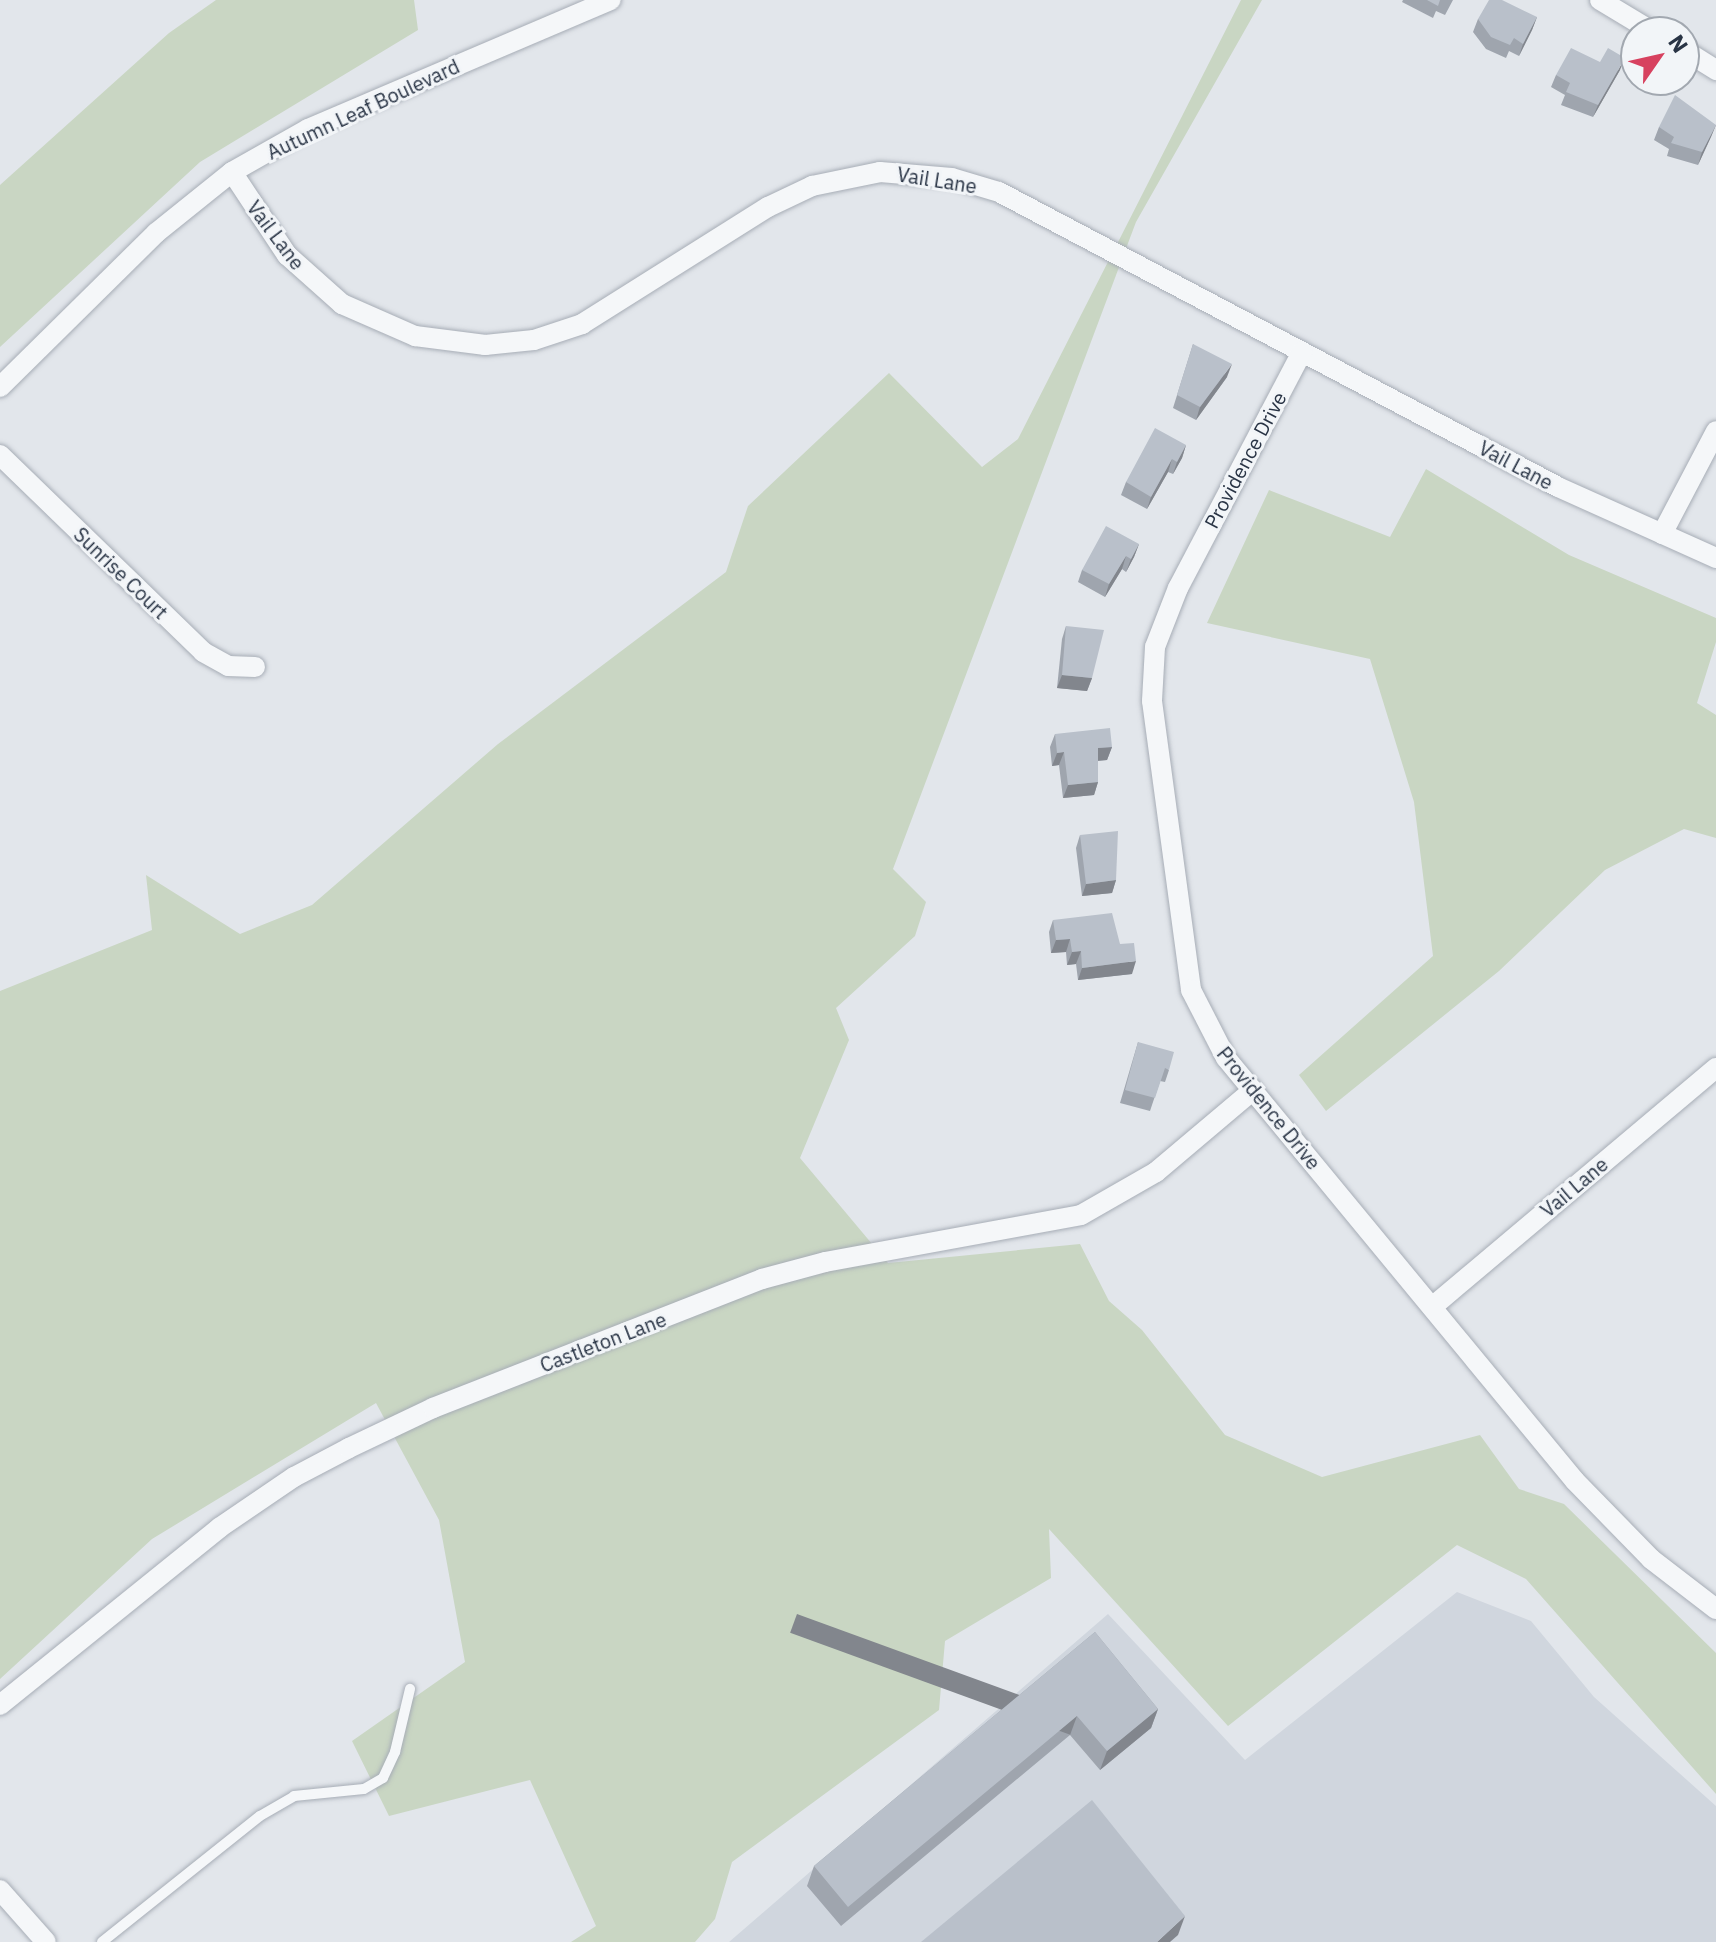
<!DOCTYPE html>
<html>
<head>
<meta charset="utf-8">
<style>
  body { margin:0 }
  #map { position:relative; width:1716px; height:1942px; overflow:hidden; background:#e2e6eb; font-family:"IBM Plex Sans",sans-serif }
  div>[style] { position:absolute }
  .built>* { inset:0; background:#d0d6de }
  .green>* { inset:0; background:#c9d6c3 }
  .roads { filter:drop-shadow(0 0 2px #a7adb6) drop-shadow(0 0 2px #a7adb6) }
  .lane>* { height:10px; margin:-5px; padding:0 5px; transform-origin:5px; border-radius:5px; background:#f5f7f9 }
  .street>* { height:20px; margin:-10px; padding:0 10px; transform-origin:10px; border-radius:10px; background:#f5f7f9 }
  .wall>* { inset:0; background:#9fa5ae }
  .shaded-wall>* { inset:0; background:#82868d; transform-origin:0 0 }
  .building>* { inset:0; background:#b9c0ca }
  span { translate:-50% -50%; white-space:nowrap; text-align:center; line-height:1.15; -webkit-text-stroke:6px #f2f5f8; paint-order:stroke }
  .street-label { font-size:20px; color:#293445 }
  .north { position:absolute; left:1620px; top:16px; width:80px; height:80px; box-sizing:border-box; background:#f2f5f8; border:2px solid #a2a8b0; border-radius:50%; rotate:56deg; font-size:22px; font-weight:700; line-height:32px; text-align:center; color:#293445 }
  .north::after { content:''; display:block; margin:auto; width:28px; height:36px; background:#d7415f; clip-path:polygon(50% 0,100% 100%,50% 72%,0 100%) }
</style>
</head>
<body>
<div id="map">
  <div class="built">
    <i style="clip-path:polygon(1457px 1592px,1531px 1621px,1594px 1697px,1716px 1806px,1716px 1942px,729px 1942px,1108px 1614px,1245px 1760px)"></i>
  </div>
  <div class="green">
    <i style="clip-path:polygon(216px 0,414px 0,418px 30px,200px 162px,0 347px,0 185px,169px 33px)"></i>
    <i style="clip-path:polygon(1241px 0,1262px 0,1136px 222px,893px 869px,926px 902px,915px 936px,836px 1008px,849px 1040px,800px 1158px,888px 1263px,1080px 1244px,1109px 1301px,1142px 1330px,1225px 1435px,1322px 1477px,1480px 1435px,1519px 1489px,1564px 1504px,1716px 1653px,1716px 1794px,1526px 1579px,1457px 1545px,1228px 1726px,1049px 1529px,1051px 1578px,945px 1641px,939px 1710px,732px 1862px,715px 1919px,695px 1942px,571px 1942px,596px 1926px,530px 1780px,389px 1816px,352px 1741px,465px 1662px,439px 1520px,376px 1403px,152px 1539px,0 1679px,0 991px,152px 930px,146px 875px,240px 934px,312px 905px,498px 744px,726px 572px,748px 506px,889px 373px,982px 467px,1018px 439px)"></i>
    <i style="clip-path:polygon(1426px 469px,1569px 555px,1716px 618px,1716px 642px,1697px 703px,1716px 715px,1716px 838px,1684px 829px,1605px 870px,1499px 971px,1326px 1111px,1299px 1075px,1433px 956px,1414px 802px,1370px 659px,1207px 623px,1269px 490px,1390px 537px)"></i>
  </div>
  <div class="roads">
    <div class="lane">
      <i style="left:102px;top:1942px;width:202px;rotate:-38.6deg"></i>
      <i style="left:260px;top:1816px;width:39px;rotate:-30deg"></i>
      <i style="left:294px;top:1796px;width:70px;rotate:-5.7deg"></i>
      <i style="left:364px;top:1789px;width:22px;rotate:-30deg"></i>
      <i style="left:383px;top:1778px;width:29px;rotate:-65deg"></i>
      <i style="left:395px;top:1752px;width:65px;rotate:-76.6deg"></i>
    </div>
    <div class="street">
      <i style="left:1600px;top:0;width:62px;rotate:31.1deg"></i>
      <i style="left:1684px;top:50px;width:38px;rotate:32deg"></i>
      <i style="left:232px;top:172px;width:100px;rotate:56.5deg"></i>
      <i style="left:287px;top:255px;width:74px;rotate:41.7deg"></i>
      <i style="left:342px;top:304px;width:80px;rotate:23.7deg"></i>
      <i style="left:415px;top:336px;width:71px;rotate:7.3deg"></i>
      <i style="left:485px;top:345px;width:49px;rotate:-5.8deg"></i>
      <i style="left:534px;top:340px;width:51px;rotate:-18.4deg"></i>
      <i style="left:582px;top:324px;width:220px;rotate:-32.2deg"></i>
      <i style="left:768px;top:207px;width:49px;rotate:-25.5deg"></i>
      <i style="left:812px;top:186px;width:69px;rotate:-11.6deg"></i>
      <i style="left:880px;top:172px;width:72px;rotate:4.8deg"></i>
      <i style="left:952px;top:178px;width:49px;rotate:16.6deg"></i>
      <i style="left:999px;top:192px;width:632px;rotate:27.82deg"></i>
      <i style="left:1558px;top:487px;width:173px;rotate:24.2deg"></i>
      <i style="left:1302px;top:352px;width:267px;rotate:117.7deg"></i>
      <i style="left:1178px;top:588px;width:63px;rotate:111.3deg"></i>
      <i style="left:1155px;top:647px;width:54px;rotate:93.2deg"></i>
      <i style="left:1152px;top:701px;width:292px;rotate:82.3deg"></i>
      <i style="left:1191px;top:990px;width:76px;rotate:62.8deg"></i>
      <i style="left:1226px;top:1058px;width:548px;rotate:50.48deg"></i>
      <i style="left:1575px;top:1481px;width:109px;rotate:45.7deg"></i>
      <i style="left:1651px;top:1559px;width:82px;rotate:37.6deg"></i>
      <i style="left:0;top:387px;width:219px;rotate:-44.6deg"></i>
      <i style="left:156px;top:233px;width:97px;rotate:-38.8deg"></i>
      <i style="left:232px;top:172px;width:87px;rotate:-29.5deg"></i>
      <i style="left:308px;top:129px;width:329px;rotate:-23.1deg"></i>
      <i style="left:0;top:455px;width:283px;rotate:44.1deg"></i>
      <i style="left:203px;top:652px;width:29px;rotate:29deg"></i>
      <i style="left:228px;top:666px;width:27px;rotate:2deg"></i>
      <i style="left:1662px;top:534px;width:116px;rotate:-62.3deg"></i>
      <i style="left:1432px;top:1307px;width:371px;rotate:-40.1deg"></i>
      <i style="left:0;top:1705px;width:282px;rotate:-38.9deg"></i>
      <i style="left:219px;top:1528px;width:91px;rotate:-34.2deg"></i>
      <i style="left:294px;top:1477px;width:62px;rotate:-27.8deg"></i>
      <i style="left:349px;top:1448px;width:93px;rotate:-25.5deg"></i>
      <i style="left:433px;top:1408px;width:353px;rotate:-21.4deg"></i>
      <i style="left:762px;top:1279px;width:65px;rotate:-15.1deg"></i>
      <i style="left:825px;top:1262px;width:260px;rotate:-10.4deg"></i>
      <i style="left:1081px;top:1215px;width:86px;rotate:-29.8deg"></i>
      <i style="left:1156px;top:1172px;width:127px;rotate:-40.2deg"></i>
      <i style="left:0;top:1890px;width:69px;rotate:48.5deg"></i>
    </div>
  </div>
  <div class="wall">
    <i style="clip-path:polygon(1403px 0,1453px 0,1445px 15px,1436px 11px,1433px 18px,1402px 2px)"></i>
    <i style="clip-path:polygon(1537px 17px,1532px 30px,1519px 56px,1509px 51px,1506px 58px,1486px 49px,1473px 32px,1478px 19px)"></i>
    <i style="clip-path:polygon(1620px 70px,1593px 117px,1561px 105px,1565px 95px,1551px 87px,1556px 75px)"></i>
    <i style="clip-path:polygon(1716px 125px,1698px 165px,1667px 156px,1669px 149px,1654px 140px,1659px 127px)"></i>
    <i style="clip-path:polygon(1193px 344px,1227px 377px,1196px 420px,1173px 408px)"></i>
    <i style="clip-path:polygon(1186px 445px,1182px 458px,1173px 474px,1168px 472px,1147px 509px,1121px 495px,1126px 482px)"></i>
    <i style="clip-path:polygon(1139px 544px,1134px 557px,1126px 572px,1122px 569px,1105px 597px,1078px 582px,1082px 570px)"></i>
    <i style="clip-path:polygon(1066px 626px,1092px 678px,1087px 691px,1057px 688px,1062px 639px)"></i>
    <i style="clip-path:polygon(1055px 734px,1112px 747px,1107px 760px,1098px 761px,1098px 782px,1094px 795px,1063px 798px,1059px 765px,1052px 766px,1050px 747px)"></i>
    <i style="clip-path:polygon(1080px 835px,1116px 880px,1112px 893px,1082px 896px,1076px 848px)"></i>
    <i style="clip-path:polygon(1053px 920px,1120px 944px,1132px 974px,1078px 980px,1076px 964px,1067px 965px,1066px 952px,1051px 953px,1049px 932px)"></i>
    <i style="clip-path:polygon(1138px 1042px,1169px 1070px,1165px 1082px,1160px 1081px,1150px 1111px,1120px 1103px)"></i>
    <i style="clip-path:polygon(1095px 1632px,1158px 1709px,1151px 1728px,1100px 1770px,1070px 1735px,841px 1926px,807px 1886px,814px 1866px)"></i>
  </div>
  <div class="shaded-wall">
    <i style="clip-path:polygon(1537px 17px,1532px 30px,1519px 56px,1523px 44px)"></i>
    <i style="clip-path:polygon(1625px 58px,1620px 70px,1593px 117px,1598px 105px)"></i>
    <i style="clip-path:polygon(1716px 125px,1711px 137px,1698px 165px,1702px 152px)"></i>
    <i style="clip-path:polygon(1232px 364px,1227px 377px,1196px 420px,1200px 407px)"></i>
    <i style="clip-path:polygon(1186px 445px,1182px 458px,1173px 474px,1177px 462px)"></i>
    <i style="clip-path:polygon(1172px 459px,1168px 472px,1147px 509px,1151px 497px)"></i>
    <i style="clip-path:polygon(1139px 544px,1134px 557px,1126px 572px,1131px 559px)"></i>
    <i style="clip-path:polygon(1126px 556px,1122px 569px,1105px 597px,1109px 584px)"></i>
    <i style="clip-path:polygon(1062px 675px,1092px 678px,1087px 691px,1057px 688px)"></i>
    <i style="clip-path:polygon(1112px 747px,1107px 760px,1094px 761px,1098px 748px)"></i>
    <i style="clip-path:polygon(1064px 752px,1059px 765px,1052px 766px,1057px 753px)"></i>
    <i style="clip-path:polygon(1098px 782px,1094px 795px,1063px 798px,1068px 785px)"></i>
    <i style="clip-path:polygon(1116px 880px,1112px 893px,1082px 896px,1086px 884px)"></i>
    <i style="clip-path:polygon(1070px 939px,1066px 952px,1051px 953px,1056px 940px)"></i>
    <i style="clip-path:polygon(1081px 951px,1076px 964px,1067px 965px,1072px 952px)"></i>
    <i style="clip-path:polygon(1136px 961px,1132px 974px,1078px 980px,1082px 968px)"></i>
    <i style="clip-path:polygon(1158px 1709px,1151px 1728px,1100px 1770px,1107px 1751px)"></i>
    <i style="left:1077px;top:1716px;width:20px;height:298px;rotate:110deg"></i>
    <i style="clip-path:polygon(1185px 1916px,1178px 1935px,1170px 1942px,1157px 1942px)"></i>
  </div>
  <div class="building">
    <i style="clip-path:polygon(1427px 0,1440px 0,1438px 6px)"></i>
    <i style="clip-path:polygon(1489px 0,1502px 0,1537px 17px,1523px 44px,1514px 38px,1510px 45px,1491px 37px,1478px 19px)"></i>
    <i style="clip-path:polygon(1571px 48px,1600px 62px,1608px 48px,1625px 58px,1598px 105px,1566px 92px,1570px 83px,1556px 75px)"></i>
    <i style="clip-path:polygon(1675px 95px,1716px 125px,1702px 152px,1671px 143px,1674px 137px,1659px 127px)"></i>
    <i style="clip-path:polygon(1193px 344px,1232px 364px,1200px 407px,1177px 395px)"></i>
    <i style="clip-path:polygon(1155px 428px,1186px 445px,1177px 462px,1172px 459px,1151px 497px,1126px 482px)"></i>
    <i style="clip-path:polygon(1106px 526px,1139px 544px,1131px 559px,1126px 556px,1109px 584px,1082px 570px)"></i>
    <i style="clip-path:polygon(1066px 626px,1104px 630px,1092px 678px,1062px 675px)"></i>
    <i style="clip-path:polygon(1110px 728px,1112px 747px,1098px 748px,1098px 782px,1068px 785px,1064px 752px,1057px 753px,1055px 734px)"></i>
    <i style="clip-path:polygon(1118px 831px,1116px 880px,1086px 884px,1080px 835px)"></i>
    <i style="clip-path:polygon(1112px 913px,1120px 944px,1134px 943px,1136px 961px,1082px 968px,1081px 951px,1072px 952px,1070px 939px,1056px 940px,1053px 920px)"></i>
    <i style="clip-path:polygon(1138px 1042px,1174px 1052px,1169px 1070px,1165px 1068px,1155px 1098px,1125px 1090px)"></i>
    <i style="clip-path:polygon(1095px 1632px,1158px 1709px,1107px 1751px,1077px 1716px,848px 1907px,814px 1866px)"></i>
    <i style="clip-path:polygon(1092px 1800px,1185px 1916px,1157px 1942px,921px 1942px)"></i>
  </div>
  <div class="street-label">
    <span style="left:363px;top:109px;rotate:-25deg">Autumn Leaf Boulevard</span>
    <span style="left:937px;top:180px;rotate:9deg">Vail Lane</span>
    <span style="left:276px;top:235px;rotate:53deg">Vail Lane</span>
    <span style="left:1245px;top:460px;rotate:-62deg">Providence Drive</span>
    <span style="left:1516px;top:465px;rotate:28deg">Vail Lane</span>
    <span style="left:121px;top:573px;rotate:44deg">Sunrise Court</span>
    <span style="left:1269px;top:1108px;rotate:51deg">Providence Drive</span>
    <span style="left:1574px;top:1187px;rotate:-40deg">Vail Lane</span>
    <span style="left:603px;top:1342px;rotate:-21deg">Castleton Lane</span>
  </div>
  <div class="north">N</div>
</div>
</body>
</html>
